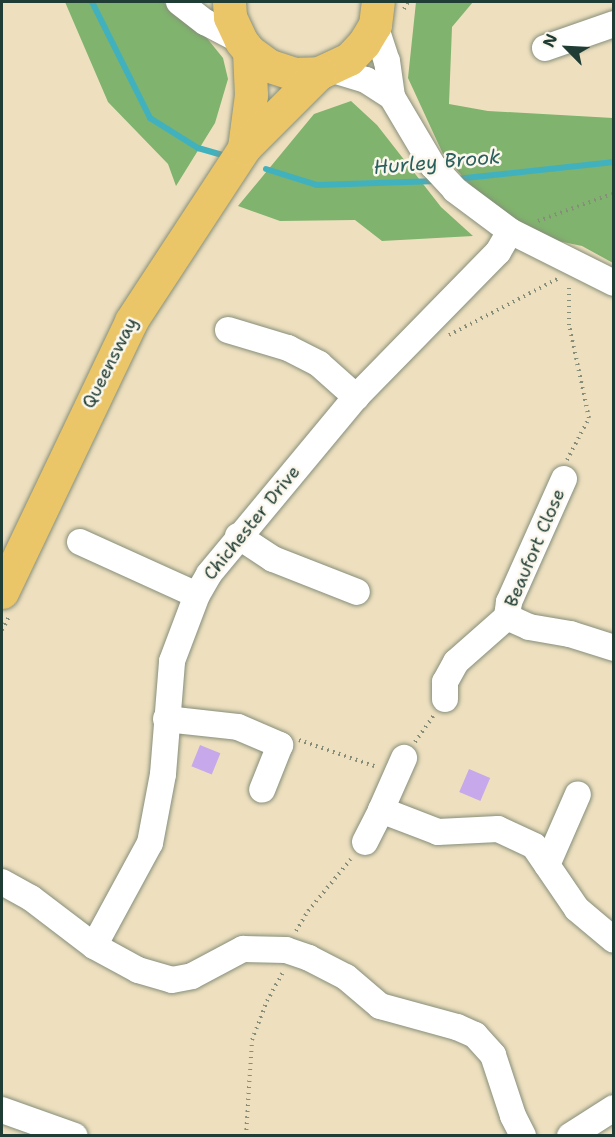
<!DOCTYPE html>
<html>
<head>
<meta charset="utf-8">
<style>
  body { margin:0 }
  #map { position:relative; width:615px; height:1137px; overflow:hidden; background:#eee0bf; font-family:"Shantell Sans",sans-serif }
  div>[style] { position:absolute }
  .forest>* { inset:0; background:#80b36e }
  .stream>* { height:6px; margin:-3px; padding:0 3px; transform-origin:3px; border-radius:3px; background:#42b1be }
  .building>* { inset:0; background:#c7a8ea; transform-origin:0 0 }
  .path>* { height:4px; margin-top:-2px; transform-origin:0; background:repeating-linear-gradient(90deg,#868e7a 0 1.5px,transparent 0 6px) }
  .roads { filter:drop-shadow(0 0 2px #868e7a) drop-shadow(0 0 2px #868e7a) }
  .minor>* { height:26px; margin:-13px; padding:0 13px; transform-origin:13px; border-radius:13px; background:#fff }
  .major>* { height:33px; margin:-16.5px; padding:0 16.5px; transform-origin:16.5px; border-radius:16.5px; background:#ebc669 }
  span { translate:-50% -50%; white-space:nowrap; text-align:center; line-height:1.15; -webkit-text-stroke:5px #fbf7ec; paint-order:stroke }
  .street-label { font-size:18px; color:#1f3d34 }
  .water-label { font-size:20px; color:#2a605d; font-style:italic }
  .frame { position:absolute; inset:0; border:3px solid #1f3d34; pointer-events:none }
  .north { position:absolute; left:537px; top:18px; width:60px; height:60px; -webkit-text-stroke:4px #fbf7ec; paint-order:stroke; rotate:294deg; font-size:16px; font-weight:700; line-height:24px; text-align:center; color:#1f3d34 }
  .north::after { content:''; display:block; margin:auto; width:21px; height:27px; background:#1f3d34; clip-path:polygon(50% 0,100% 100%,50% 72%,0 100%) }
</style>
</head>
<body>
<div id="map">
  <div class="forest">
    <i style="clip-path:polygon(65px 2px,163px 2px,206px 37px,223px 58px,228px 79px,215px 123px,176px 186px,168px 164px,108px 102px)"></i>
    <i style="clip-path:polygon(416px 2px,473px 2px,452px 27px,449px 104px,488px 111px,613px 118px,613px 263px,582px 246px,510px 231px,443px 154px,408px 78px)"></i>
    <i style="clip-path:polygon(351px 101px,377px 125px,441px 207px,473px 236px,382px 241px,355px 220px,280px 221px,238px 206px,314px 114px)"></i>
  </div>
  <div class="stream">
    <i style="left:92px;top:2px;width:130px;rotate:63.4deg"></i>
    <i style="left:150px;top:118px;width:57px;rotate:32deg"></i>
    <i style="left:198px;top:148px;width:29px;rotate:16deg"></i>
    <i style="left:266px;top:169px;width:53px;rotate:17.4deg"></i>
    <i style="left:317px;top:185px;width:120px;rotate:-1.9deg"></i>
    <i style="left:456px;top:179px;width:159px;rotate:-6.1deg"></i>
  </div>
  <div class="building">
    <i style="left:200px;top:745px;width:22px;height:23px;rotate:22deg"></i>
    <i style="left:469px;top:769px;width:23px;height:25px;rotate:23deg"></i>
  </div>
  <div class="path">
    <i style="left:404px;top:9px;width:8px;rotate:-60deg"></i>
    <i style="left:538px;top:221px;width:81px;rotate:-20.2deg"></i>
    <i style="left:449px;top:335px;width:124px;rotate:-27.4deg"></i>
    <i style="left:567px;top:460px;width:47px;rotate:-62.4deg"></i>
    <i style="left:589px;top:418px;width:95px;rotate:-102.1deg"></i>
    <i style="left:569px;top:325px;width:42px;rotate:-90deg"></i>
    <i style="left:2px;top:630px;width:17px;rotate:-62deg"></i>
    <i style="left:299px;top:740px;width:83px;rotate:19.1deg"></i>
    <i style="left:415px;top:742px;width:32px;rotate:-55deg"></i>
    <i style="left:296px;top:931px;width:23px;rotate:-59deg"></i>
    <i style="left:308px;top:911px;width:67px;rotate:-50.4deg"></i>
    <i style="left:246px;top:1136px;width:96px;rotate:-86.4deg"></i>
    <i style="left:252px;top:1040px;width:42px;rotate:-69deg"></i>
    <i style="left:267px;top:1001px;width:35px;rotate:-61deg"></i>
  </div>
  <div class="roads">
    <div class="minor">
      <i style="left:179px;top:2px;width:33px;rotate:38deg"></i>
      <i style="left:205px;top:22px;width:41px;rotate:27.8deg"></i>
      <i style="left:375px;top:25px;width:38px;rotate:72deg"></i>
      <i style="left:387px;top:61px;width:36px;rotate:82deg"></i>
      <i style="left:392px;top:97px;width:80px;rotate:59.3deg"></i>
      <i style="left:433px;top:166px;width:33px;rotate:47deg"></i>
      <i style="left:455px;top:190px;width:69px;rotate:36.7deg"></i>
      <i style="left:510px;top:231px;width:116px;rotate:26.6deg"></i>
      <i style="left:545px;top:48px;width:73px;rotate:-19.2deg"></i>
      <i style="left:330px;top:69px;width:38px;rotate:17deg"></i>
      <i style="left:366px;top:80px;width:31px;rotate:33deg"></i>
      <i style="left:228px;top:330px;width:63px;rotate:16.7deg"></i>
      <i style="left:288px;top:348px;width:35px;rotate:27deg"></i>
      <i style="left:319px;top:364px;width:50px;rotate:41.7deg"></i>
      <i style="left:564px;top:479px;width:135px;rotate:114.1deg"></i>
      <i style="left:509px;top:602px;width:15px;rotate:98deg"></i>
      <i style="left:507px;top:617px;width:24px;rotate:24deg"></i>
      <i style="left:529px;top:627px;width:42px;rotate:9.7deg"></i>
      <i style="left:570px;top:634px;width:46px;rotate:17.7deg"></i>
      <i style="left:238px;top:536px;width:42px;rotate:33.3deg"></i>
      <i style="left:273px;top:559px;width:90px;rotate:21.4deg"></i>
      <i style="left:80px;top:542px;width:128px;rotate:24.4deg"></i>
      <i style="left:445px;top:699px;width:17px;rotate:-90deg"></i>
      <i style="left:445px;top:682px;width:23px;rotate:-61deg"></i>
      <i style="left:456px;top:662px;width:68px;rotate:-41.4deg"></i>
      <i style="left:166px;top:719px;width:72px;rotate:6.3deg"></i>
      <i style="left:238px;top:727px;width:46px;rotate:23.2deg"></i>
      <i style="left:280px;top:745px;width:48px;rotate:111.8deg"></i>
      <i style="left:381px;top:810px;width:57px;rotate:-66.1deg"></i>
      <i style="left:365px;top:842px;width:36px;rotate:-63deg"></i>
      <i style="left:381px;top:810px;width:61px;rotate:21.1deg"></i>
      <i style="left:438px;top:832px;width:60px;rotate:-2.9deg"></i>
      <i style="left:498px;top:829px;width:40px;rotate:25deg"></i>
      <i style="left:534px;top:846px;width:76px;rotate:55.7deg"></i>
      <i style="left:577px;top:909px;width:48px;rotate:40deg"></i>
      <i style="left:547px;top:865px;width:77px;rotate:-66.4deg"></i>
      <i style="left:2px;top:882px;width:33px;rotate:29deg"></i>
      <i style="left:31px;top:898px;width:79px;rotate:37.3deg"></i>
      <i style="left:94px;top:946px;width:50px;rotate:28.6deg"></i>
      <i style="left:138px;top:970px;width:35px;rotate:16deg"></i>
      <i style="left:172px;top:980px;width:20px;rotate:-11deg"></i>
      <i style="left:192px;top:976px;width:58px;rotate:-27.9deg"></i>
      <i style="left:243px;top:949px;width:43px;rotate:1.3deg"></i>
      <i style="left:286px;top:950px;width:24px;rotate:19deg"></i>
      <i style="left:309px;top:958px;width:42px;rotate:27.2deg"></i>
      <i style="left:346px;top:977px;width:45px;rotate:40.5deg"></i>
      <i style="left:380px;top:1006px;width:80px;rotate:15.3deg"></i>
      <i style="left:457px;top:1027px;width:20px;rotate:24deg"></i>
      <i style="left:475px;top:1035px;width:27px;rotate:48deg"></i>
      <i style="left:493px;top:1055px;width:64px;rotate:71.8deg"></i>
      <i style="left:513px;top:1116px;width:22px;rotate:63deg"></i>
      <i style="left:94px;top:946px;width:117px;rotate:-61.5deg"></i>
      <i style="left:150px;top:843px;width:70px;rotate:-79.3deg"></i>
      <i style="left:163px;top:774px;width:113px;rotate:-85.4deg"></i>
      <i style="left:172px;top:661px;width:71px;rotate:-69.3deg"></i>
      <i style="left:197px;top:595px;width:24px;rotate:-60deg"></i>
      <i style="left:209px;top:574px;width:230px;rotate:-50.3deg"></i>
      <i style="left:356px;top:397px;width:203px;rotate:-45.6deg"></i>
      <i style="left:498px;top:252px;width:24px;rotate:-60deg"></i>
      <i style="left:2px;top:1110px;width:77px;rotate:19.6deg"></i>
      <i style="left:570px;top:1136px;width:52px;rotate:-32.5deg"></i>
    </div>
    <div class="major">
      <i style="left:229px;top:2px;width:15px;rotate:86deg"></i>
      <i style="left:230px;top:17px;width:26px;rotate:65deg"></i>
      <i style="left:241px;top:41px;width:13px;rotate:51deg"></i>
      <i style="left:249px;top:51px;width:26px;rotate:36deg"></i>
      <i style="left:270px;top:66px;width:25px;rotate:18deg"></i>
      <i style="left:294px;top:74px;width:25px;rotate:-2deg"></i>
      <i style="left:319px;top:73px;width:33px;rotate:-25deg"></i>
      <i style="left:349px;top:59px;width:22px;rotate:-47deg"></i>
      <i style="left:364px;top:43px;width:21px;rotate:-59deg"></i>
      <i style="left:375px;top:25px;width:23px;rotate:-83deg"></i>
      <i style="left:244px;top:148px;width:53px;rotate:-82.5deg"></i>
      <i style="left:251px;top:95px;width:44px;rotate:-92.6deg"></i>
      <i style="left:2px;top:592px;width:300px;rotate:-64.5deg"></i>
      <i style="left:131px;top:321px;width:207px;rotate:-56.8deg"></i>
      <i style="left:244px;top:148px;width:106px;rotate:-45deg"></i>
    </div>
  </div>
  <div class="street-label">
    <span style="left:110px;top:363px;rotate:-63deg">Queensway</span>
    <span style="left:252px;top:523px;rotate:-51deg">Chichester Drive</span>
    <span style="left:535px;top:548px;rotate:-67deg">Beaufort Close</span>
  </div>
  <div class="water-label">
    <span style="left:437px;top:162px;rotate:-5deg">Hurley Brook</span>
  </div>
  <div class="frame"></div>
  <div class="north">N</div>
</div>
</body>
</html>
